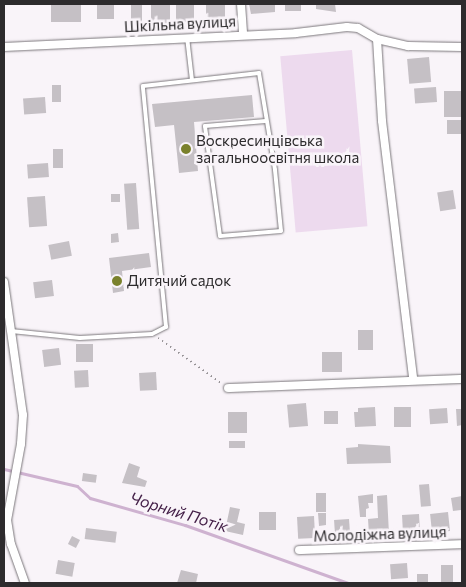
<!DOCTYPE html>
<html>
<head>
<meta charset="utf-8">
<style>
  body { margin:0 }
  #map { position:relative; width:466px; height:587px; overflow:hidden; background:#f9f4f9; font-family:Commissioner,sans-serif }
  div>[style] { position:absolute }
  .green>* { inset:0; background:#eddaee; transform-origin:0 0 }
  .stream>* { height:3px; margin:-1.5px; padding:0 1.5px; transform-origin:1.5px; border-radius:1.5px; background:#ceb2d0 }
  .building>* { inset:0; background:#c5c0c5; transform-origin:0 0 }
  .path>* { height:2px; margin-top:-1px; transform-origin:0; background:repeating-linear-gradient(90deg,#969296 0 1px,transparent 0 5px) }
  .roads { filter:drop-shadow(0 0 1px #7b777b) drop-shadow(0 0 1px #7b777b) }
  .service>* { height:4px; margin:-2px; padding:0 2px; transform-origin:2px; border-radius:2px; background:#fff }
  .minor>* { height:8px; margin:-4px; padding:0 4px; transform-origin:4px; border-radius:4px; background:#fff }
  .dots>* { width:14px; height:14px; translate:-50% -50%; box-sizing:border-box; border:2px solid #f9f4f9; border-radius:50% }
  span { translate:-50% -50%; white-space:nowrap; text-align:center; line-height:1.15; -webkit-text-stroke:5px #f9f4f9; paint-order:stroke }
  .street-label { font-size:15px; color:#2d2b2d }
  .poi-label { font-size:15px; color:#2d2b2d }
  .left { translate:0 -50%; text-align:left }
  .water-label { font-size:16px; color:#421e46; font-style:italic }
  .frame { position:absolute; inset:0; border:5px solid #2d2b2d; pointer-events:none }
</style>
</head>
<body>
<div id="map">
  <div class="green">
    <i style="left:352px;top:50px;width:177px;height:72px;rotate:85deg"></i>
  </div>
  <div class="stream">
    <i style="left:4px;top:469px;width:75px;rotate:13.1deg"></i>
    <i style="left:77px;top:486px;width:18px;rotate:43deg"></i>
    <i style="left:90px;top:498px;width:99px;rotate:15.9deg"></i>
    <i style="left:185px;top:525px;width:173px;rotate:19.6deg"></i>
  </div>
  <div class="building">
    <i style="left:51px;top:4px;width:30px;height:18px"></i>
    <i style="left:97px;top:4px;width:17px;height:15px"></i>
    <i style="left:131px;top:4px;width:11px;height:27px"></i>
    <i style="left:151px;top:4px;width:19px;height:21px"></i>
    <i style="left:176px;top:4px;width:18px;height:18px"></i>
    <i style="left:206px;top:4px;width:19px;height:14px"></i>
    <i style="clip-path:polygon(249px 4px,275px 4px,275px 12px,251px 14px)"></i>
    <i style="left:285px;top:4px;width:16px;height:7px"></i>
    <i style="clip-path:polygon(316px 4px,335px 4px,336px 12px,316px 9px)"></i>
    <i style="left:429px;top:57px;width:25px;height:22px;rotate:85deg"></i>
    <i style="left:52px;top:85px;width:9px;height:17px"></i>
    <i style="left:436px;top:87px;width:15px;height:22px;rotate:86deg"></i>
    <i style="left:462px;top:91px;width:26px;height:18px;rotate:90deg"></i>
    <i style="clip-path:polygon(252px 95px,254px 117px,194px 122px,198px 171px,179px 173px,174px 125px,155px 127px,152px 104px)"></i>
    <i style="left:45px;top:97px;width:16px;height:22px;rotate:86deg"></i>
    <i style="left:447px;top:120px;width:15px;height:14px"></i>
    <i style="left:53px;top:149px;width:10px;height:19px"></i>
    <i style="left:48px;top:163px;width:14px;height:21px;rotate:86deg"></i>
    <i style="left:136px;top:183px;width:46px;height:12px;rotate:86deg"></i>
    <i style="left:453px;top:190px;width:19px;height:16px;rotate:81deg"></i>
    <i style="left:111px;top:194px;width:9px;height:8px"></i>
    <i style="left:45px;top:196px;width:30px;height:18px;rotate:86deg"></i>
    <i style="clip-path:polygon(118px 233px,119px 242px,111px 243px,111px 234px)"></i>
    <i style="left:69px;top:241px;width:15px;height:21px;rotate:79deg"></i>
    <i style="clip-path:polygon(149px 253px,151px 267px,122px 271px,124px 291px,113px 293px,109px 258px)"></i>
    <i style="left:52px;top:280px;width:16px;height:19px;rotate:83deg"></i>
    <i style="left:358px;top:330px;width:15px;height:20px"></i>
    <i style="left:76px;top:344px;width:17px;height:18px"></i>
    <i style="left:59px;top:348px;width:17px;height:17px;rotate:83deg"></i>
    <i style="left:322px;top:352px;width:20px;height:20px"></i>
    <i style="left:88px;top:370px;width:17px;height:14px;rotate:87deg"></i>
    <i style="left:156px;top:372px;width:18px;height:17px;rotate:87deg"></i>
    <i style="left:306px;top:403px;width:23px;height:19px;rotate:85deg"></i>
    <i style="clip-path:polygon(375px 407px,376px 426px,355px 427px,354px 412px,358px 412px,358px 408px)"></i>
    <i style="left:411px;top:407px;width:20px;height:17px;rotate:90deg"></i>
    <i style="left:447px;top:408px;width:15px;height:18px;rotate:86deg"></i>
    <i style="clip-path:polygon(456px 409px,462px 409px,462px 425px,457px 426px)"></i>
    <i style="left:338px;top:411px;width:13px;height:14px;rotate:90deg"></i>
    <i style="left:228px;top:412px;width:19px;height:21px"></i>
    <i style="left:229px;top:441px;width:16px;height:7px"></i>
    <i style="clip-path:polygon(358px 444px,390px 446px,391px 463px,347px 464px,346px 448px,358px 447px)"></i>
    <i style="clip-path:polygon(129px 463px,140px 467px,137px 477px,147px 481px,145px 487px,122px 483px)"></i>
    <i style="left:83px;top:473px;width:14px;height:8px;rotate:8deg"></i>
    <i style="left:429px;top:484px;width:22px;height:10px;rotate:85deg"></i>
    <i style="left:316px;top:493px;width:10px;height:19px"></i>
    <i style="clip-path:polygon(373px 494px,373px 503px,368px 503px,369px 508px,366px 509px,366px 517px,360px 517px,358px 496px)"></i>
    <i style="clip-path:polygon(387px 495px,389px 534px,369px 535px,368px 519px,378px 518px,377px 496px)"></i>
    <i style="clip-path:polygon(462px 496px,461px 510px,453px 511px,451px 498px)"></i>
    <i style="clip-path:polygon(230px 507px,240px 509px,237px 522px,245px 524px,243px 535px,225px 531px)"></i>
    <i style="left:259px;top:512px;width:17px;height:18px"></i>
    <i style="left:448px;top:512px;width:19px;height:18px;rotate:84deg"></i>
    <i style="clip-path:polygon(318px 513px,326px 513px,326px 525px,319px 526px)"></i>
    <i style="left:419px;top:514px;width:20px;height:17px;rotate:87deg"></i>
    <i style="left:314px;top:516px;width:22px;height:17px;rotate:87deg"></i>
    <i style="left:349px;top:519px;width:16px;height:15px;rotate:86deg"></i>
    <i style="left:86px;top:528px;width:31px;height:11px;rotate:7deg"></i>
    <i style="left:72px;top:536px;width:9px;height:9px;rotate:27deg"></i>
    <i style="left:58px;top:560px;width:17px;height:14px;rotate:10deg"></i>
    <i style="left:407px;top:563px;width:15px;height:17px;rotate:86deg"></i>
    <i style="left:441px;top:565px;width:12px;height:18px"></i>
    <i style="clip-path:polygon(181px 570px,198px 574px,196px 583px,177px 583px)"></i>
    <i style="left:428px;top:574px;width:9px;height:11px;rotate:90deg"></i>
  </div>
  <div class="path">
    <i style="left:158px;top:338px;width:77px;rotate:35.5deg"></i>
  </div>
  <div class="roads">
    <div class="service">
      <i style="left:187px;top:37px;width:43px;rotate:83.4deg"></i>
      <i style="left:11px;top:331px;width:69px;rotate:5.8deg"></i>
      <i style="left:80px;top:338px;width:72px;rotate:-3.2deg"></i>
      <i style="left:152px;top:334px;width:16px;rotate:-27deg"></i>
      <i style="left:166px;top:327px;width:242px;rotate:-95.5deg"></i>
      <i style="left:143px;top:86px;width:117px;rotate:-6.4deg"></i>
      <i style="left:259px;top:73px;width:98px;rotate:80.6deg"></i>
      <i style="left:275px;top:170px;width:61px;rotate:84.4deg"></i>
      <i style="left:281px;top:231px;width:61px;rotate:175.3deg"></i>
      <i style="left:220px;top:236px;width:111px;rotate:-97.8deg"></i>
      <i style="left:205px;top:126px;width:61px;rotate:-4.7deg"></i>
    </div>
    <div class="minor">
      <i style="left:241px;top:4px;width:30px;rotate:86deg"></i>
      <i style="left:377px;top:39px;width:32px;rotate:13deg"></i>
      <i style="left:408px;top:46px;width:54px;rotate:1.1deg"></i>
      <i style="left:4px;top:47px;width:292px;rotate:-2.7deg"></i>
      <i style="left:296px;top:33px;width:51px;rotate:-6.7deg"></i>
      <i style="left:347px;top:27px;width:11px;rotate:5deg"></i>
      <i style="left:358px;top:28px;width:22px;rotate:30deg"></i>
      <i style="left:377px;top:39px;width:82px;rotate:86.5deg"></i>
      <i style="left:382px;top:121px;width:260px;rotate:83.1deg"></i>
      <i style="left:4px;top:282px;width:134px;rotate:81.9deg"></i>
      <i style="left:23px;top:415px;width:29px;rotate:94deg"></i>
      <i style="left:21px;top:444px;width:77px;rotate:100.4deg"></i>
      <i style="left:7px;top:520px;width:24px;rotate:81deg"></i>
      <i style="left:11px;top:544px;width:41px;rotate:70.3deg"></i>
      <i style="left:228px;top:388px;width:234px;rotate:-2.2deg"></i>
      <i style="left:299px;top:550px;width:163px;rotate:-2.1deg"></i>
    </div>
  </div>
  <div class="dots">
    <i style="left:186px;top:149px;background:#7a812c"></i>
    <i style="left:117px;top:281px;background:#7a812c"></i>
  </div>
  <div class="street-label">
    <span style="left:180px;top:24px;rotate:-3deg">Шкільна вулиця</span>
    <span style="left:380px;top:534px;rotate:-2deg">Молодіжна вулиця</span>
  </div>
  <div class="poi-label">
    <span class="left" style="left:196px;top:149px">Воскресинцівська<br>загальноосвітня школа</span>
    <span class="left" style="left:127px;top:281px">Дитячий садок</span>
  </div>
  <div class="water-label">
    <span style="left:179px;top:512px;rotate:17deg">Чорний Потік</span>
  </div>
  <div class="frame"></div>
</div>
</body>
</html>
